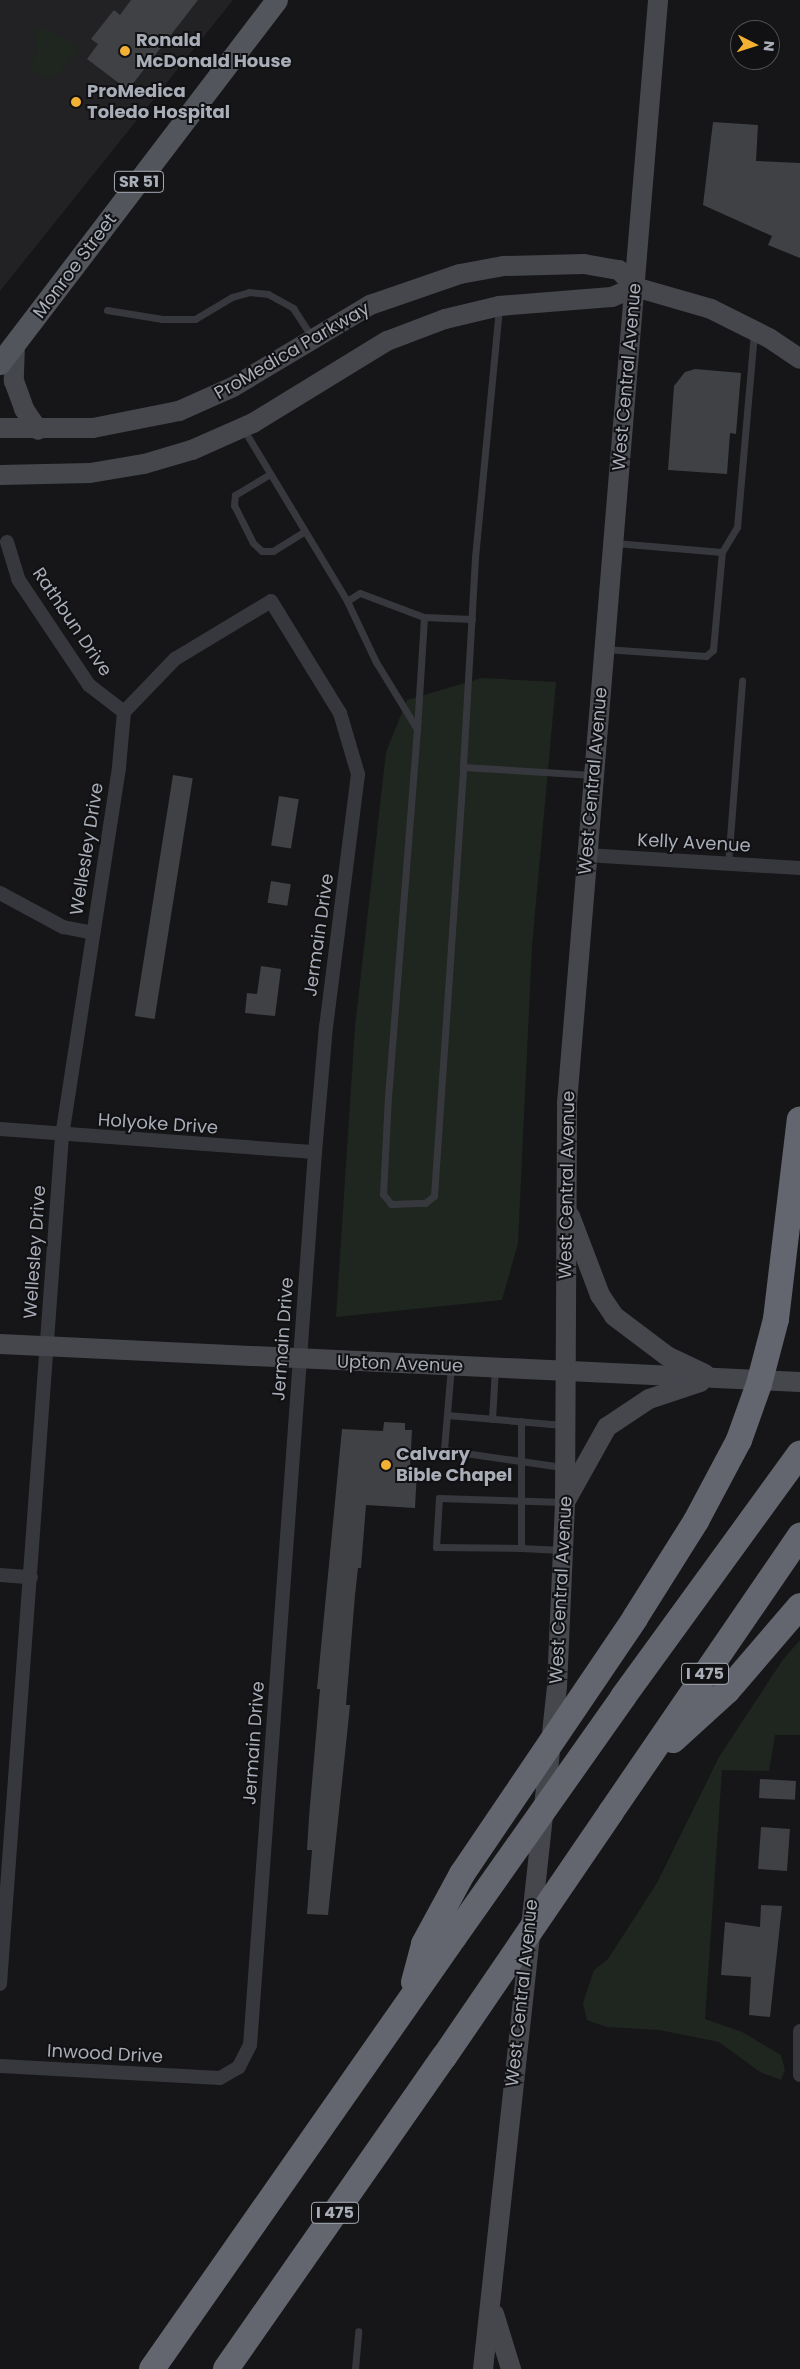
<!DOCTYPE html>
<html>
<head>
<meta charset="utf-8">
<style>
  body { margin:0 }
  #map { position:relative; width:800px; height:2369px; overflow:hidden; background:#161618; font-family:Poppins,sans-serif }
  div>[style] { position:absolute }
  .built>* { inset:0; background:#222225 }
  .green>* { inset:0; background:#1e261f }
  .building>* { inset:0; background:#404145; transform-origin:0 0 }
  .lane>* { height:7px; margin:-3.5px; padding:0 3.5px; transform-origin:3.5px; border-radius:3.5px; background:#37383d }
  .street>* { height:14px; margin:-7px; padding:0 7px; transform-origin:7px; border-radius:7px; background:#37383d }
  .secondary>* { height:20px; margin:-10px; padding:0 10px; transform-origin:10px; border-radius:10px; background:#45474d }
  .primary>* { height:22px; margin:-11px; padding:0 11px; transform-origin:11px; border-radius:11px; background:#53555c }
  .highway>* { height:26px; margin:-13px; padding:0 13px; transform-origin:13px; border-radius:13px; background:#63666e }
  .highway-bridge>* { height:26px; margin:-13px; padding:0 13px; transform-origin:13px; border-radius:13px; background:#63666e }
  .dots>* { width:14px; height:14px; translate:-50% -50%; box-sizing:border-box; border:2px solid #111113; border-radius:50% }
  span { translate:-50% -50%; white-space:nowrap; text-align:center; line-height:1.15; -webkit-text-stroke:4px #111113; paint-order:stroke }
  .shield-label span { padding:1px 4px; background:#111113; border:1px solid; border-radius:4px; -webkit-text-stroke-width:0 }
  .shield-label { font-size:16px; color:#a8adb8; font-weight:700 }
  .poi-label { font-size:18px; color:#a8adb8; font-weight:700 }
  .left { translate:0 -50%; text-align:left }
  .street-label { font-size:18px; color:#a8adb8 }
  .north { position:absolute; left:730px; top:20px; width:50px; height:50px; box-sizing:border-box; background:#111113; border:1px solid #4d4f55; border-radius:50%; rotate:95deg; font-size:14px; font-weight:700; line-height:20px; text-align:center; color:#a8adb8 }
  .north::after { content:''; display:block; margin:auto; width:18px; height:22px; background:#f2b134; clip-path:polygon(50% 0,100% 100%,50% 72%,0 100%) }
</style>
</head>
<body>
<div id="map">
  <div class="built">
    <i style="clip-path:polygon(0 0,233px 0,0 291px)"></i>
  </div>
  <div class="green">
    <i style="clip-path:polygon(47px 29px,80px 47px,59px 73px,44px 77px,34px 73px,30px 65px,38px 52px,34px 35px,37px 30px)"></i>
    <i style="clip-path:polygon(482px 678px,556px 682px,532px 946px,518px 1243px,502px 1300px,336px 1317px,355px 1027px,386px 752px,407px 700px)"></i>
    <i style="clip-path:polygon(800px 1640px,800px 1735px,775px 1735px,769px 1771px,722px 1770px,705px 2019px,742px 2032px,781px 2055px,785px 2070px,781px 2080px,760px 2072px,719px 2042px,659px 2030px,607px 2027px,587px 2020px,583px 2003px,594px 1970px,608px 1959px,657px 1883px,719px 1757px,782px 1661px)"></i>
  </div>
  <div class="building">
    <i style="clip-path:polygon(131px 0,198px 0,128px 90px,87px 59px,98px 44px,91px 39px,114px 10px,120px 15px)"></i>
    <i style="clip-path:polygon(713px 122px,758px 125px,756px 161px,800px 163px,800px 258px,768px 245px,772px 236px,703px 205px)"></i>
    <i style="clip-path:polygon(695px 369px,741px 373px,736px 434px,730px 433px,727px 474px,668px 470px,674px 386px,685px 372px)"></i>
    <i style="left:173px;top:775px;width:20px;height:244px;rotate:9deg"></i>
    <i style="left:279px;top:796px;width:20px;height:50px;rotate:9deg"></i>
    <i style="left:271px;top:881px;width:20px;height:22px;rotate:9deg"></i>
    <i style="clip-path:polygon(261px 966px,281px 969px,275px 1016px,245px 1013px,247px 993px,257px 994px)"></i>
    <i style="clip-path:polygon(384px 1422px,405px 1423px,405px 1430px,412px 1430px,410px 1469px,417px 1470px,415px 1508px,366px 1505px,361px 1568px,358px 1568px,355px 1595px,346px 1705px,350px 1705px,348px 1725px,328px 1915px,307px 1914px,312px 1850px,307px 1850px,309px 1817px,320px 1689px,317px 1689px,342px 1429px,383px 1431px)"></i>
    <i style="left:760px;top:1779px;width:36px;height:19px;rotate:3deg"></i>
    <i style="left:761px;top:1827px;width:29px;height:42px;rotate:4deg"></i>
    <i style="clip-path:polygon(761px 1905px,782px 1906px,770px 2017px,749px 2015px,751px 1977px,721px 1975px,725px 1922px,760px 1927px)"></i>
  </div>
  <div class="lane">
    <i style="left:499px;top:308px;width:251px;rotate:95.5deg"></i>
    <i style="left:475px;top:558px;width:209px;rotate:93.3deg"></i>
    <i style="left:463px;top:767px;width:130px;rotate:3.5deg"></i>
    <i style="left:107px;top:310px;width:56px;rotate:9.3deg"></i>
    <i style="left:162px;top:319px;width:33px"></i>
    <i style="left:195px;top:319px;width:43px;rotate:-30.7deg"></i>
    <i style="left:232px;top:297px;width:18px;rotate:-16deg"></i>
    <i style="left:249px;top:292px;width:19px;rotate:6deg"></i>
    <i style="left:268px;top:294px;width:29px;rotate:29deg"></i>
    <i style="left:293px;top:308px;width:35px;rotate:57deg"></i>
    <i style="left:244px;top:430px;width:200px;rotate:58.9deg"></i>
    <i style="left:347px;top:601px;width:15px;rotate:-32deg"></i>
    <i style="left:360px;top:593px;width:68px;rotate:20.6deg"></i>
    <i style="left:424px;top:617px;width:48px;rotate:2.4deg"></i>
    <i style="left:270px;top:474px;width:41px;rotate:149deg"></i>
    <i style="left:235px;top:495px;width:10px;rotate:96deg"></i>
    <i style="left:234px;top:505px;width:42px;rotate:63.4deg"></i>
    <i style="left:253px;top:543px;width:12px;rotate:42deg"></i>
    <i style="left:262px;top:551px;width:11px"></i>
    <i style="left:273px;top:551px;width:36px;rotate:-32deg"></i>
    <i style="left:615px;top:543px;width:107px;rotate:4.8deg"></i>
    <i style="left:347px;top:601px;width:68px;rotate:64.6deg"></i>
    <i style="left:376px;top:662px;width:79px;rotate:58.5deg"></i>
    <i style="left:417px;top:729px;width:368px;rotate:94.5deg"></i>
    <i style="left:388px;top:1096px;width:98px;rotate:92.9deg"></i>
    <i style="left:383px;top:1194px;width:13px;rotate:51deg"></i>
    <i style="left:391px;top:1204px;width:34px;rotate:-2deg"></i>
    <i style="left:425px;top:1203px;width:11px;rotate:-38deg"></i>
    <i style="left:434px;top:1196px;width:430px;rotate:-86.1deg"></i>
    <i style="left:605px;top:649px;width:101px;rotate:4deg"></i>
    <i style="left:706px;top:656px;width:9px;rotate:-41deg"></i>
    <i style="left:713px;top:650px;width:98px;rotate:-84.8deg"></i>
    <i style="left:722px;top:552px;width:29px;rotate:-59deg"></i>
    <i style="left:737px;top:527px;width:194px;rotate:-85deg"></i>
    <i style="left:417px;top:729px;width:112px;rotate:-86.4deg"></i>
    <i style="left:728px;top:864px;width:184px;rotate:-85.6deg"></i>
    <i style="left:451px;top:1366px;width:84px;rotate:94.8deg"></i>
    <i style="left:444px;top:1450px;width:119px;rotate:8.2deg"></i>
    <i style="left:447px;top:1415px;width:116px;rotate:4.9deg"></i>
    <i style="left:492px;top:1419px;width:50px;rotate:-86.6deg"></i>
    <i style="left:521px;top:1421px;width:127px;rotate:90deg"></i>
    <i style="left:521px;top:1548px;width:41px;rotate:2.8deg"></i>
    <i style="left:521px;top:1548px;width:85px;rotate:-179.3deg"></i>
    <i style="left:436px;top:1547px;width:49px;rotate:-86.5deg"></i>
    <i style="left:439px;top:1498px;width:124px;rotate:1.8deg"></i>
    <i style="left:355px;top:2369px;width:38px;rotate:-85deg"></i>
  </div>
  <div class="street">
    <i style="left:7px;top:542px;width:39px;rotate:73deg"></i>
    <i style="left:18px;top:579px;width:128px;rotate:56.2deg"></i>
    <i style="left:89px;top:685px;width:44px;rotate:37.6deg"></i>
    <i style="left:586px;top:855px;width:214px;rotate:3.5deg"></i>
    <i style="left:0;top:893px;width:72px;rotate:28.4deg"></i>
    <i style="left:63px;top:927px;width:31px;rotate:11deg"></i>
    <i style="left:0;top:1129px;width:316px;rotate:4.2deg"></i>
    <i style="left:0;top:1575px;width:31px;rotate:4deg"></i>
    <i style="left:0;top:1984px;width:850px;rotate:-85.82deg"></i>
    <i style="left:62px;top:1136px;width:373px;rotate:-81.2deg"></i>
    <i style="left:119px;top:767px;width:55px;rotate:-84.8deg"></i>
    <i style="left:124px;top:712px;width:74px;rotate:-46.1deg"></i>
    <i style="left:175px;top:659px;width:112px;rotate:-31.1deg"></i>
    <i style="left:271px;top:601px;width:132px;rotate:58.4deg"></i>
    <i style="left:340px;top:713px;width:64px;rotate:73.6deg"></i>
    <i style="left:358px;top:774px;width:254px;rotate:97.2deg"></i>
    <i style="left:326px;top:1026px;width:126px;rotate:95deg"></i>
    <i style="left:315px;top:1152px;width:895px;rotate:94.16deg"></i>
    <i style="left:250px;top:2045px;width:25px;rotate:117deg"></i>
    <i style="left:239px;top:2067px;width:22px;rotate:150deg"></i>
    <i style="left:220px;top:2078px;width:220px;rotate:-176.9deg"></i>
    <i style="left:800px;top:2031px;width:44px;rotate:90deg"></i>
  </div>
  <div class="secondary">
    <i style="left:15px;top:344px;width:37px;rotate:92deg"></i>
    <i style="left:14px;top:381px;width:30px;rotate:70deg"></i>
    <i style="left:24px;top:409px;width:25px;rotate:56deg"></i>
    <i style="left:0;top:428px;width:93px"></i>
    <i style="left:93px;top:428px;width:88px;rotate:-11.2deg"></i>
    <i style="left:179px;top:411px;width:59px;rotate:-24deg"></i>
    <i style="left:233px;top:387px;width:160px;rotate:-30.9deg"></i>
    <i style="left:370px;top:305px;width:95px;rotate:-19deg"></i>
    <i style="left:460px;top:274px;width:45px;rotate:-10.3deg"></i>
    <i style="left:504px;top:266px;width:80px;rotate:-1.4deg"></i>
    <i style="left:584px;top:264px;width:36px;rotate:10deg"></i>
    <i style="left:619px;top:270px;width:23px;rotate:47deg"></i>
    <i style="left:0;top:475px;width:90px;rotate:-1.3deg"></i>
    <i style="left:90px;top:473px;width:55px;rotate:-9.5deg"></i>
    <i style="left:144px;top:464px;width:50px;rotate:-16.3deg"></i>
    <i style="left:192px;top:450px;width:67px;rotate:-23.9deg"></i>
    <i style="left:253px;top:423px;width:157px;rotate:-31.5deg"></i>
    <i style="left:387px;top:341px;width:62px;rotate:-20.8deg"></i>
    <i style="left:445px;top:319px;width:56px;rotate:-13.5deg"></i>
    <i style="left:499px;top:306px;width:113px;rotate:-4.6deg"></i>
    <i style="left:612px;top:297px;width:25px;rotate:-23deg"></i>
    <i style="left:635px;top:287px;width:79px;rotate:16.1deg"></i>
    <i style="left:711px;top:309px;width:65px;rotate:26.6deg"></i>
    <i style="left:769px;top:338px;width:37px;rotate:34deg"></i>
    <i style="left:570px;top:1216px;width:85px;rotate:69.2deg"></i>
    <i style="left:600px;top:1295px;width:25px;rotate:56deg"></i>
    <i style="left:614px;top:1316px;width:66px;rotate:37deg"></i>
    <i style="left:667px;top:1356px;width:42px;rotate:25.3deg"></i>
    <i style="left:0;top:1344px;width:801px;rotate:2.72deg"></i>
    <i style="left:565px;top:1502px;width:86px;rotate:-60.8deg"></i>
    <i style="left:607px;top:1427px;width:50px;rotate:-33.7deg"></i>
    <i style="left:649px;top:1399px;width:54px;rotate:-18.4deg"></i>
    <i style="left:494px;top:2314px;width:58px;rotate:72.8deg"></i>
    <i style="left:483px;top:2369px;width:686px;rotate:-83.81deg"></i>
    <i style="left:557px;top:1687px;width:185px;rotate:-87.5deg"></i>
    <i style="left:565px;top:1502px;width:399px;rotate:-89.7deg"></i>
    <i style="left:567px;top:1103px;width:1107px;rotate:-85.28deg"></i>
  </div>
  <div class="primary">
    <i style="left:0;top:364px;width:457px;rotate:-52.7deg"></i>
  </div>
  <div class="highway">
    <i style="left:776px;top:1319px;width:201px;rotate:-83.2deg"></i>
    <i style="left:635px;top:1618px;width:115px;rotate:-57.8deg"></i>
    <i style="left:696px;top:1521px;width:92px;rotate:-62deg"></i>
    <i style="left:623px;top:1697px;width:301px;rotate:-54deg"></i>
    <i style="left:673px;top:1740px;width:73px;rotate:-42.2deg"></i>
    <i style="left:727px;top:1691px;width:112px;rotate:-49.3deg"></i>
    <i style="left:611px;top:1812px;width:335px;rotate:-55.6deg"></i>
    <i style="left:414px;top:1982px;width:39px;rotate:-75deg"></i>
    <i style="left:424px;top:1944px;width:80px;rotate:-61.5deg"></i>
    <i style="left:152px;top:2369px;width:527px;rotate:-55.04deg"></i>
    <i style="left:226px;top:2369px;width:381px;rotate:-55.1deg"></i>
  </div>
  <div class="highway-bridge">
    <i style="left:739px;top:1440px;width:59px;rotate:-70.3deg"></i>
    <i style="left:759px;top:1384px;width:67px;rotate:-75.3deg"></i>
    <i style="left:462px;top:1874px;width:309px;rotate:-55.9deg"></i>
    <i style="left:454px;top:1937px;width:294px;rotate:-54.8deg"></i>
    <i style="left:444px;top:2057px;width:297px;rotate:-55.7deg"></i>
  </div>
  <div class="dots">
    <i style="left:125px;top:51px;background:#f2b134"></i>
    <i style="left:76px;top:102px;background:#f2b134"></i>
    <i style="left:386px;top:1465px;background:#f2b134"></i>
  </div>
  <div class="shield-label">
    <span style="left:139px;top:182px">SR 51</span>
    <span style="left:705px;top:1674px">I 475</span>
    <span style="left:335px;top:2213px">I 475</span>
  </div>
  <div class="poi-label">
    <span class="left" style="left:136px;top:51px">Ronald<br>McDonald House</span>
    <span class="left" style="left:87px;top:102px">ProMedica<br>Toledo Hospital</span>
    <span class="left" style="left:396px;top:1465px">Calvary<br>Bible Chapel</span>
  </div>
  <div class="street-label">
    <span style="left:75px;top:266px;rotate:-53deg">Monroe Street</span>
    <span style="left:292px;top:351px;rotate:-30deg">ProMedica Parkway</span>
    <span style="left:627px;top:377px;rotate:-85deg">West Central Avenue</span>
    <span style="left:72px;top:622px;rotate:56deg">Rathbun Drive</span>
    <span style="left:593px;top:781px;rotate:-85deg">West Central Avenue</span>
    <span style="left:694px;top:843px;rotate:3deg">Kelly Avenue</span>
    <span style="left:87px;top:849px;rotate:-81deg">Wellesley Drive</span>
    <span style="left:319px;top:935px;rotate:-82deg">Jermain Drive</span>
    <span style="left:158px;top:1124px;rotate:4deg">Holyoke Drive</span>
    <span style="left:567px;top:1185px;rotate:-89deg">West Central Avenue</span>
    <span style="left:35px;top:1252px;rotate:-86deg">Wellesley Drive</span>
    <span style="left:283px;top:1339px;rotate:-86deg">Jermain Drive</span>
    <span style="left:400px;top:1364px;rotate:2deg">Upton Avenue</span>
    <span style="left:561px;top:1590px;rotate:-87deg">West Central Avenue</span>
    <span style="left:254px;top:1743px;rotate:-86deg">Jermain Drive</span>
    <span style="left:522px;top:1993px;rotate:-84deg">West Central Avenue</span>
    <span style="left:105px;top:2054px;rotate:3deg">Inwood Drive</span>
  </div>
  <div class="north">N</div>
</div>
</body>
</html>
